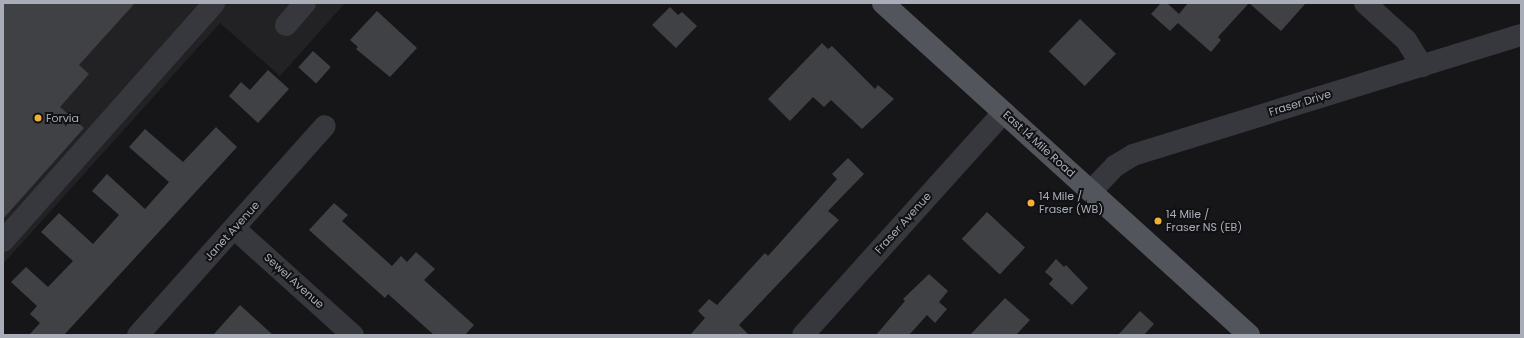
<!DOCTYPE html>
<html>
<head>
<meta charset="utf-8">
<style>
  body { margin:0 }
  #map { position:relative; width:1524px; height:338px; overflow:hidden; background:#161618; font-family:Poppins,sans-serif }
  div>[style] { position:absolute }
  .built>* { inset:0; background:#222225 }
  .building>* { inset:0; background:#404145; transform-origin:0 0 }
  .minor>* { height:22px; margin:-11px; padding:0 11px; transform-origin:11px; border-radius:11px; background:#37383d }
  .major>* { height:22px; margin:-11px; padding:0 11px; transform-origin:11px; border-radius:11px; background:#53555c }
  .dots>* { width:11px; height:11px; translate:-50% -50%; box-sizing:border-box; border:2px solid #111113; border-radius:50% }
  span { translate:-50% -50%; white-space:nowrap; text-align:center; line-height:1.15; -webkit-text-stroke:4px #111113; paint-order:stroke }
  .street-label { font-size:11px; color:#a8adb8 }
  .poi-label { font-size:11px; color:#a8adb8 }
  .left { translate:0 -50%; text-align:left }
  .frame { position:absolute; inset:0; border:4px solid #a8adb8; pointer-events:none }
</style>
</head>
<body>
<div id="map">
  <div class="built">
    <i style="clip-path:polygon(3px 3px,345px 3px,280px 76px,220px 23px,3px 264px)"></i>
  </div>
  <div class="building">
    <i style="clip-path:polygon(3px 3px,135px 3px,79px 65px,89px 74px,60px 107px,84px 128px,3px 219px)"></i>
    <i style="clip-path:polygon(1161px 3px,1167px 3px,1179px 14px,1188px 3px,1249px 3px,1218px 37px,1221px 40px,1211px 52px,1178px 23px,1170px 31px,1151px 14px)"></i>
    <i style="clip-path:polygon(1249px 3px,1306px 3px,1281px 31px)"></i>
    <i style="clip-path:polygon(670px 7px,678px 15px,682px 12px,697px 26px,676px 48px,652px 25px)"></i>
    <i style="clip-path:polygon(377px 11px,417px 48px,390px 77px,356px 49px,358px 47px,350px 40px)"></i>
    <i style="left:1080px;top:19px;width:50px;height:45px;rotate:44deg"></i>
    <i style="clip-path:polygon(822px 43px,828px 49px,832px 46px,875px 89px,878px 85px,894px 99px,862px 129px,831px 100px,824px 107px,813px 97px,790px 121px,768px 99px)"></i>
    <i style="left:313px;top:51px;width:24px;height:22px;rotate:42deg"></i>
    <i style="clip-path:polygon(268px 70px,289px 89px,258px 123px,229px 96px,241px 82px,250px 90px)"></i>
    <i style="clip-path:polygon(216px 127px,237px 147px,64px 335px,29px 335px,40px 323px,30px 314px,37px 306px,11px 282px,26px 267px,48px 287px,73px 261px,41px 232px,59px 213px,93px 244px,119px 215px,92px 191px,107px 174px,145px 209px,169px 182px,129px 147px,145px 129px,183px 162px)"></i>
    <i style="clip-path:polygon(848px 158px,864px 174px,828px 211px,839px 220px,739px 325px,749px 335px,690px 335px,705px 318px,698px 311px,709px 299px,717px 305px,765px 253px,768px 256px,837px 179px,832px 174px)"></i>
    <i style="clip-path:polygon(334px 203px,348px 215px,342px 221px,392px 266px,401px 256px,407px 262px,416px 252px,435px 269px,424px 280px,474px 325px,465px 335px,434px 335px,388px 294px,385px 298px,309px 230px)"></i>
    <i style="left:987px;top:212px;width:52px;height:37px;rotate:43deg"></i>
    <i style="clip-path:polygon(1056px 259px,1064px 267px,1066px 265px,1088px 288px,1072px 305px,1049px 284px,1053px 279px,1045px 272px)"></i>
    <i style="clip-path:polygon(929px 274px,948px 291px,939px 302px,947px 309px,935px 323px,927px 315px,909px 335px,876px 335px,905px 301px,903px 299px)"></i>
    <i style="clip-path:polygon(1005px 298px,1030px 320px,1016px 335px,970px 335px)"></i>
    <i style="clip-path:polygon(240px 305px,273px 335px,213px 335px)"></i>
    <i style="clip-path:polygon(1140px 311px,1154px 324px,1144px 335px,1118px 335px)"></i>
  </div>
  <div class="minor">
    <i style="left:1365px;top:3px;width:55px;rotate:42.1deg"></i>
    <i style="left:1406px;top:40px;width:31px;rotate:58deg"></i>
    <i style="left:286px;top:25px;width:29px;rotate:-49deg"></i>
    <i style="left:1091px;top:191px;width:35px;rotate:-46deg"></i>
    <i style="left:1115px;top:166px;width:21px;rotate:-31deg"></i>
    <i style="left:1133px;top:155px;width:406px;rotate:-17.2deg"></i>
    <i style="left:234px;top:228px;width:160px;rotate:42deg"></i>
    <i style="left:3px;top:241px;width:318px;rotate:-48.4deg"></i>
    <i style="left:138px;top:335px;width:280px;rotate:-48.2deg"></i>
    <i style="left:803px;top:335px;width:300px;rotate:-48deg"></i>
  </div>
  <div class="major">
    <i style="left:883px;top:3px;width:494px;rotate:42.2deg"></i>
  </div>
  <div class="dots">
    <i style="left:38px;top:118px;background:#f2b134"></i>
    <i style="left:1031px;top:203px;background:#f2b134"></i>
    <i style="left:1158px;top:221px;background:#f2b134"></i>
  </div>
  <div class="street-label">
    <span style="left:1300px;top:103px;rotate:-17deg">Fraser Drive</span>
    <span style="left:1039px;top:144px;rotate:42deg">East 14 Mile Road</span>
    <span style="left:903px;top:223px;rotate:-48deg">Fraser Avenue</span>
    <span style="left:232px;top:231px;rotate:-48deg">Janet Avenue</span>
    <span style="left:294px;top:281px;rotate:42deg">Sewel Avenue</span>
  </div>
  <div class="poi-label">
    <span class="left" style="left:46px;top:118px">Forvia</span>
    <span class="left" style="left:1039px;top:203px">14 Mile /<br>Fraser (WB)</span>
    <span class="left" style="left:1166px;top:221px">14 Mile /<br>Fraser NS (EB)</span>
  </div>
  <div class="frame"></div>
</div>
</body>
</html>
